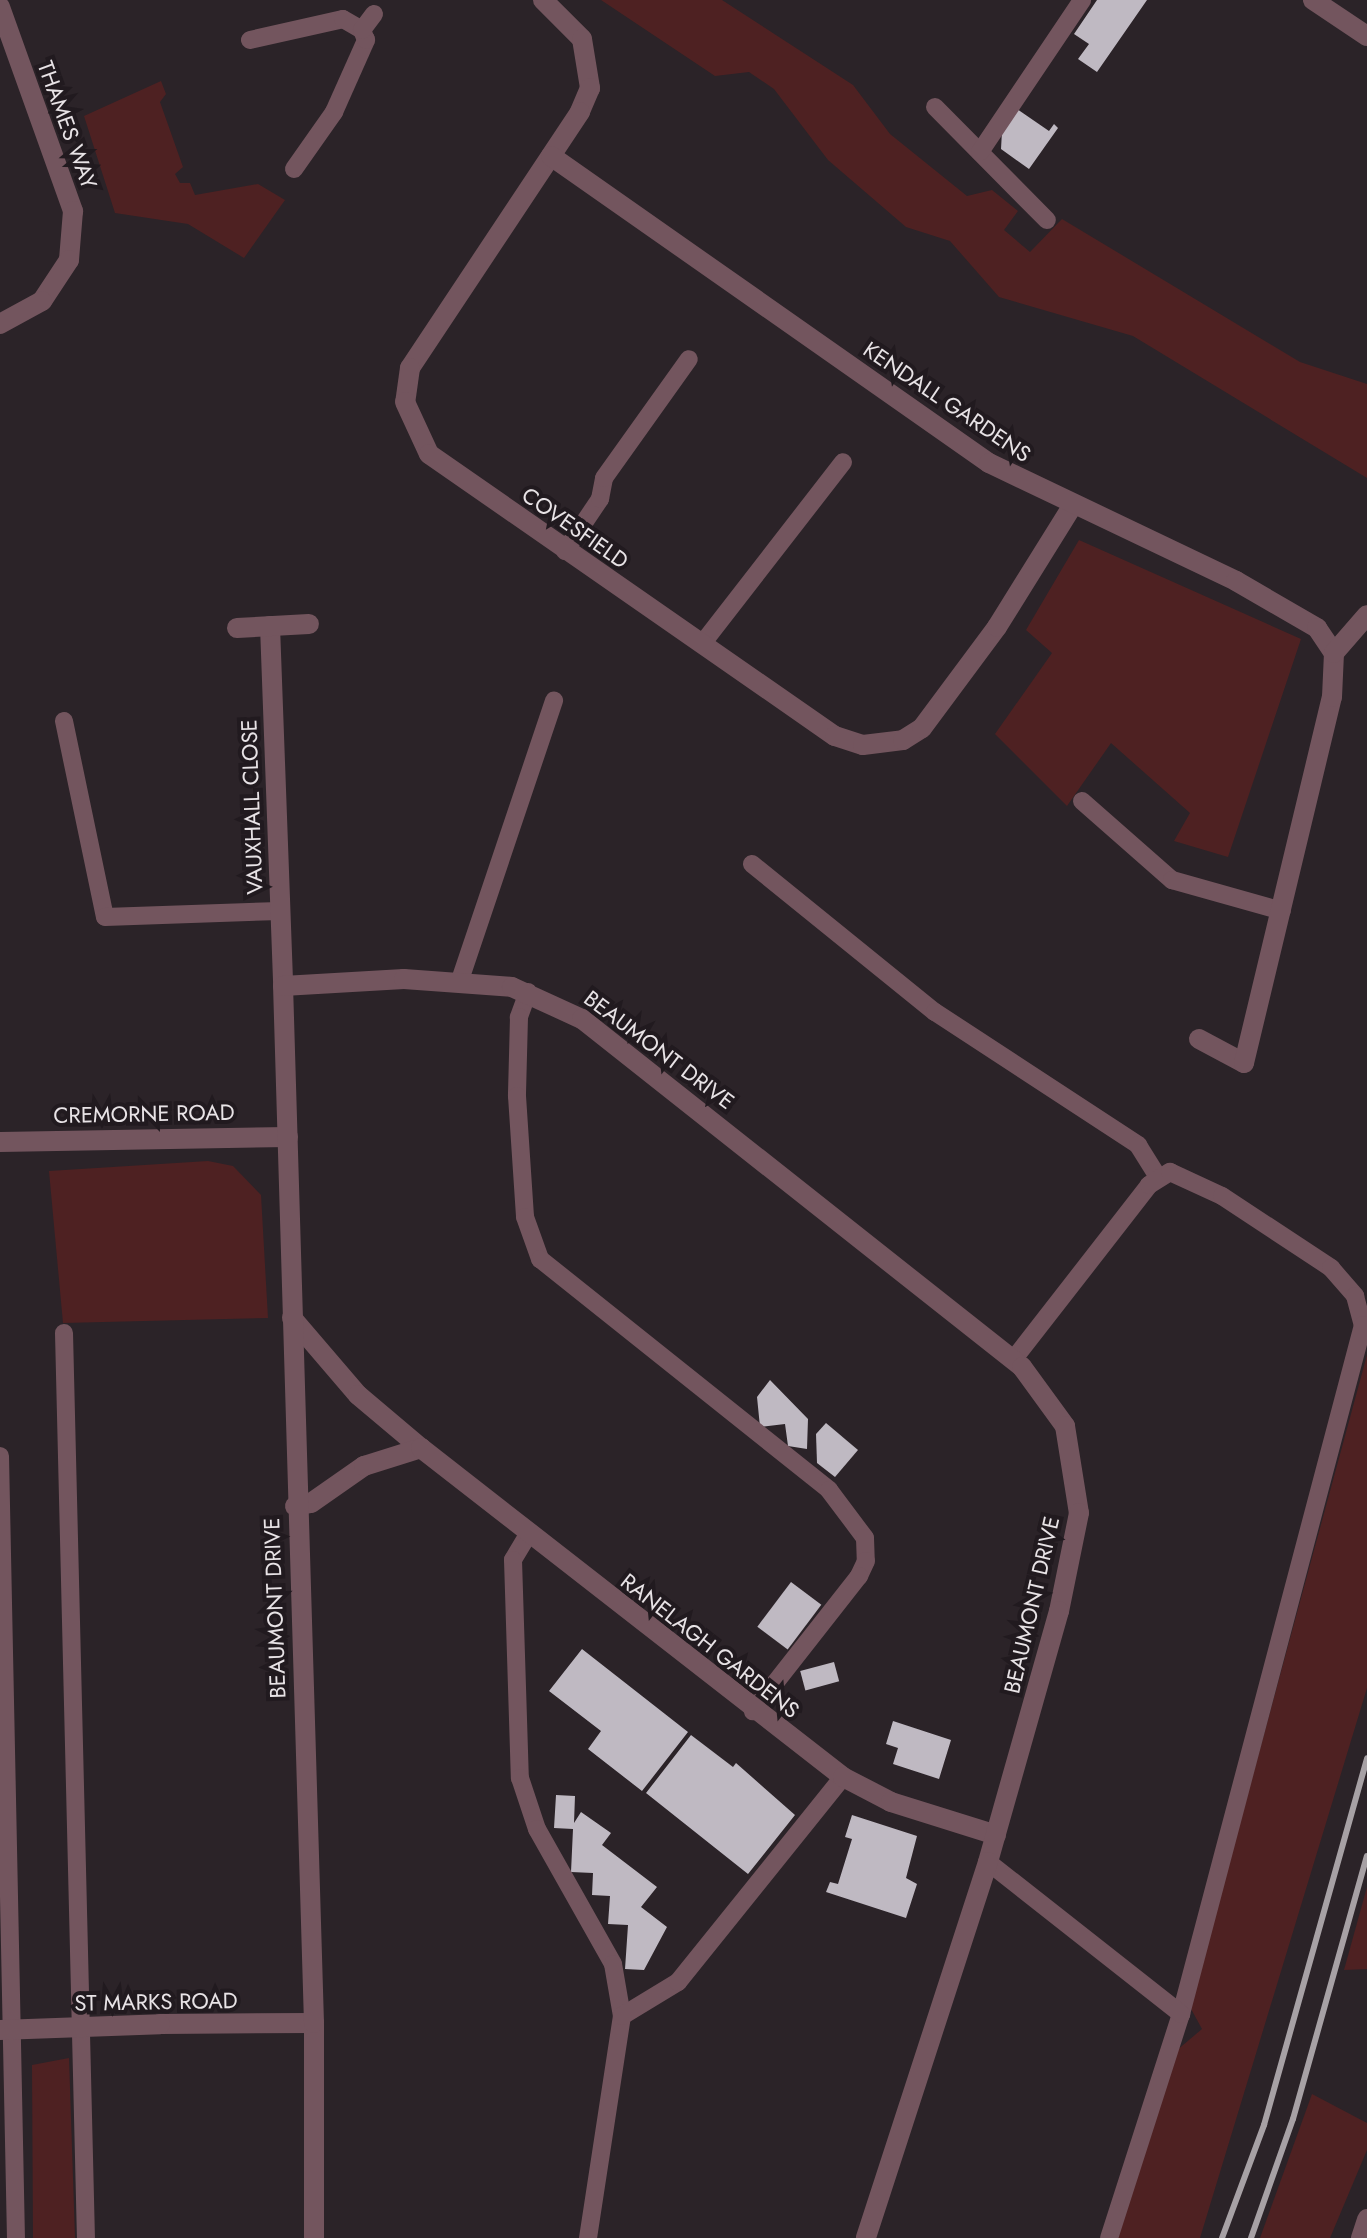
<!DOCTYPE html>
<html>
<head>
<meta charset="utf-8">
<style>
  body { margin:0 }
  #map { position:relative; width:1367px; height:2238px; overflow:hidden; background:#2b2328; font-family:Jost,sans-serif }
  div>[style] { position:absolute }
  .green>* { inset:0; background:#4e2122 }
  .building>* { inset:0; background:#bfb9c2; transform-origin:0 0 }
  .service>* { height:18px; margin:-9px; padding:0 9px; transform-origin:9px; border-radius:9px; background:#73555e }
  .minor>* { height:20px; margin:-10px; padding:0 10px; transform-origin:10px; border-radius:10px; background:#73555e }
  .tertiary>* { height:20px; margin:-10px; padding:0 10px; transform-origin:10px; border-radius:10px; background:#73555e }
  .rail>* { height:6px; margin:-3px; padding:0 3px; transform-origin:3px; border-radius:3px; background:#a7a1a5 }
  .minor-bridge>* { height:20px; margin:-10px; padding:0 10px; transform-origin:10px; border-radius:10px; background:#73555e }
  span { translate:-50% -50%; white-space:nowrap; text-align:center; line-height:1.15; -webkit-text-stroke:8px #211a1f; paint-order:stroke }
  .street-label { font-size:22px; color:#e8e3e6 }
</style>
</head>
<body>
<div id="map">
  <div class="green">
    <i style="clip-path:polygon(601px 0,722px 0,853px 85px,890px 134px,967px 196px,992px 190px,1018px 211px,1004px 230px,1030px 252px,1062px 219px,1300px 362px,1367px 384px,1367px 478px,1133px 336px,999px 297px,950px 241px,906px 227px,828px 160px,774px 89px,749px 72px,715px 76px)"></i>
    <i style="clip-path:polygon(161px 81px,166px 94px,160px 102px,183px 167px,175px 174px,180px 183px,190px 183px,195px 195px,258px 184px,285px 200px,244px 258px,188px 224px,115px 213px,84px 116px)"></i>
    <i style="clip-path:polygon(1079px 540px,1301px 639px,1228px 857px,1174px 841px,1190px 813px,1111px 743px,1067px 806px,995px 734px,1052px 653px,1026px 630px)"></i>
    <i style="clip-path:polygon(208px 1161px,233px 1166px,261px 1195px,268px 1318px,63px 1323px,49px 1171px)"></i>
    <i style="clip-path:polygon(1367px 1355px,1367px 1688px,1200px 2238px,1111px 2238px,1176px 2051px,1202px 2029px,1190px 2007px)"></i>
    <i style="clip-path:polygon(1367px 1887px,1367px 1969px,1344px 1970px)"></i>
    <i style="clip-path:polygon(69px 2058px,75px 2238px,33px 2238px,32px 2065px)"></i>
    <i style="clip-path:polygon(1312px 2094px,1367px 2123px,1367px 2150px,1330px 2238px,1260px 2238px)"></i>
  </div>
  <div class="building">
    <i style="clip-path:polygon(1097px 0,1147px 0,1097px 72px,1078px 59px,1089px 44px,1074px 34px)"></i>
    <i style="clip-path:polygon(1017px 109px,1049px 131px,1054px 124px,1058px 128px,1029px 169px,1001px 149px,1002px 131px)"></i>
    <i style="clip-path:polygon(770px 1380px,808px 1419px,807px 1449px,788px 1446px,785px 1424px,760px 1427px,757px 1397px)"></i>
    <i style="clip-path:polygon(826px 1423px,858px 1450px,835px 1477px,817px 1463px,816px 1434px)"></i>
    <i style="left:791px;top:1582px;width:38px;height:56px;rotate:37deg"></i>
    <i style="clip-path:polygon(582px 1649px,688px 1732px,642px 1791px,588px 1749px,601px 1731px,549px 1691px)"></i>
    <i style="left:834px;top:1662px;width:20px;height:35px;rotate:75deg"></i>
    <i style="clip-path:polygon(893px 1721px,951px 1740px,939px 1779px,893px 1764px,898px 1748px,886px 1744px)"></i>
    <i style="clip-path:polygon(691px 1735px,733px 1767px,736px 1763px,795px 1815px,748px 1874px,646px 1793px)"></i>
    <i style="clip-path:polygon(556px 1795px,575px 1796px,574px 1823px,581px 1812px,611px 1833px,602px 1845px,657px 1887px,641px 1907px,667px 1927px,644px 1970px,625px 1969px,628px 1925px,608px 1924px,610px 1896px,592px 1895px,593px 1873px,571px 1872px,573px 1829px,554px 1828px)"></i>
    <i style="clip-path:polygon(852px 1815px,917px 1836px,906px 1878px,917px 1884px,906px 1918px,826px 1892px,830px 1882px,838px 1884px,852px 1839px,845px 1837px)"></i>
  </div>
  <div class="service">
    <i style="left:250px;top:40px;width:95px;rotate:-12.7deg"></i>
    <i style="left:343px;top:19px;width:22px;rotate:30deg"></i>
    <i style="left:935px;top:107px;width:159px;rotate:45.3deg"></i>
    <i style="left:980px;top:152px;width:183px;rotate:-56.1deg"></i>
    <i style="left:294px;top:169px;width:70px;rotate:-54.9deg"></i>
    <i style="left:334px;top:112px;width:79px;rotate:-66deg"></i>
    <i style="left:366px;top:40px;width:11px;rotate:-112deg"></i>
    <i style="left:362px;top:30px;width:20px;rotate:-53deg"></i>
    <i style="left:565px;top:551px;width:63px;rotate:-56.1deg"></i>
    <i style="left:600px;top:499px;width:21px;rotate:-79deg"></i>
    <i style="left:604px;top:478px;width:146px;rotate:-54.5deg"></i>
    <i style="left:702px;top:644px;width:230px;rotate:-52.2deg"></i>
    <i style="left:64px;top:721px;width:200px;rotate:78.2deg"></i>
    <i style="left:105px;top:917px;width:175px;rotate:-2deg"></i>
    <i style="left:1082px;top:801px;width:120px;rotate:41.3deg"></i>
    <i style="left:1172px;top:880px;width:114px;rotate:15.7deg"></i>
    <i style="left:752px;top:864px;width:235px;rotate:39deg"></i>
    <i style="left:935px;top:1012px;width:243px;rotate:33.2deg"></i>
    <i style="left:1138px;top:1145px;width:38px;rotate:58deg"></i>
    <i style="left:460px;top:980px;width:295px;rotate:-71.4deg"></i>
    <i style="left:528px;top:992px;width:27px;rotate:110deg"></i>
    <i style="left:519px;top:1017px;width:79px;rotate:91.5deg"></i>
    <i style="left:517px;top:1096px;width:121px;rotate:86.2deg"></i>
    <i style="left:525px;top:1217px;width:45px;rotate:70.3deg"></i>
    <i style="left:540px;top:1259px;width:370px;rotate:38.6deg"></i>
    <i style="left:829px;top:1490px;width:60px;rotate:53.1deg"></i>
    <i style="left:865px;top:1538px;width:23px;rotate:88deg"></i>
    <i style="left:866px;top:1561px;width:17px;rotate:115deg"></i>
    <i style="left:859px;top:1576px;width:172px;rotate:128.1deg"></i>
    <i style="left:64px;top:1333px;width:905px;rotate:88.61deg"></i>
    <i style="left:1013px;top:1360px;width:222px;rotate:-52.1deg"></i>
    <i style="left:1149px;top:1185px;width:25px;rotate:-32deg"></i>
    <i style="left:1170px;top:1172px;width:57px;rotate:24.8deg"></i>
    <i style="left:1222px;top:1196px;width:131px;rotate:33.4deg"></i>
    <i style="left:1331px;top:1268px;width:37px;rotate:49deg"></i>
    <i style="left:1355px;top:1296px;width:30px;rotate:75deg"></i>
    <i style="left:1363px;top:1325px;width:713px;rotate:104.8deg"></i>
    <i style="left:1181px;top:2014px;width:235px;rotate:107.8deg"></i>
    <i style="left:0;top:1456px;width:782px;rotate:88.83deg"></i>
    <i style="left:529px;top:1533px;width:31px;rotate:121deg"></i>
    <i style="left:513px;top:1560px;width:218px;rotate:88.2deg"></i>
    <i style="left:520px;top:1778px;width:54px;rotate:71.6deg"></i>
    <i style="left:537px;top:1829px;width:155px;rotate:60.6deg"></i>
    <i style="left:613px;top:1964px;width:53px;rotate:80.2deg"></i>
    <i style="left:988px;top:1862px;width:246px;rotate:38.2deg"></i>
    <i style="left:588px;top:2238px;width:225px;rotate:-81.3deg"></i>
    <i style="left:622px;top:2016px;width:66px;rotate:-31.3deg"></i>
    <i style="left:678px;top:1982px;width:263px;rotate:-51.2deg"></i>
  </div>
  <div class="minor">
    <i style="left:543px;top:0;width:55px;rotate:45deg"></i>
    <i style="left:582px;top:39px;width:50px;rotate:80.7deg"></i>
    <i style="left:590px;top:88px;width:26px;rotate:113deg"></i>
    <i style="left:580px;top:112px;width:307px;rotate:123.6deg"></i>
    <i style="left:410px;top:368px;width:34px;rotate:98deg"></i>
    <i style="left:405px;top:402px;width:57px;rotate:65.2deg"></i>
    <i style="left:429px;top:454px;width:494px;rotate:34.8deg"></i>
    <i style="left:835px;top:736px;width:29px;rotate:18deg"></i>
    <i style="left:863px;top:745px;width:40px;rotate:-7.1deg"></i>
    <i style="left:903px;top:740px;width:22px;rotate:-32deg"></i>
    <i style="left:922px;top:728px;width:126px;rotate:-53.4deg"></i>
    <i style="left:997px;top:627px;width:144px;rotate:-58.1deg"></i>
    <i style="left:1313px;top:0;width:65px;rotate:33.7deg"></i>
    <i style="left:551px;top:156px;width:535px;rotate:35.03deg"></i>
    <i style="left:989px;top:463px;width:274px;rotate:25.5deg"></i>
    <i style="left:1236px;top:581px;width:94px;rotate:30.1deg"></i>
    <i style="left:1317px;top:628px;width:30px;rotate:56deg"></i>
    <i style="left:270px;top:626px;width:360px;rotate:87.9deg"></i>
    <i style="left:237px;top:628px;width:72px;rotate:-3.2deg"></i>
    <i style="left:1199px;top:1039px;width:51px;rotate:28.1deg"></i>
    <i style="left:1244px;top:1063px;width:376px;rotate:-76.5deg"></i>
    <i style="left:1332px;top:697px;width:44px;rotate:-87.4deg"></i>
    <i style="left:1334px;top:653px;width:50px;rotate:-49deg"></i>
    <i style="left:0;top:1142px;width:288px;rotate:-1deg"></i>
    <i style="left:292px;top:1318px;width:101px;rotate:49.4deg"></i>
    <i style="left:358px;top:1395px;width:82px;rotate:40.1deg"></i>
    <i style="left:295px;top:1506px;width:16px;rotate:-11deg"></i>
    <i style="left:311px;top:1503px;width:65px;rotate:-34.9deg"></i>
    <i style="left:364px;top:1466px;width:60px;rotate:-17.5deg"></i>
    <i style="left:421px;top:1448px;width:535px;rotate:37.94deg"></i>
    <i style="left:843px;top:1777px;width:54px;rotate:27.5deg"></i>
    <i style="left:891px;top:1802px;width:110px;rotate:17.4deg"></i>
    <i style="left:160px;top:2024px;width:154px;rotate:-0.4deg"></i>
    <i style="left:314px;top:2238px;width:215px;rotate:-90deg"></i>
    <i style="left:314px;top:2023px;width:1037px;rotate:-91.71deg"></i>
    <i style="left:283px;top:986px;width:121px;rotate:-3.3deg"></i>
    <i style="left:404px;top:979px;width:108px;rotate:4.2deg"></i>
    <i style="left:512px;top:987px;width:77px;rotate:24.6deg"></i>
    <i style="left:582px;top:1019px;width:561px;rotate:38.34deg"></i>
    <i style="left:1022px;top:1367px;width:73px;rotate:53.9deg"></i>
    <i style="left:1065px;top:1426px;width:88px;rotate:80.9deg"></i>
    <i style="left:1079px;top:1513px;width:100px;rotate:101.5deg"></i>
    <i style="left:1059px;top:1611px;width:261px;rotate:105.8deg"></i>
    <i style="left:988px;top:1862px;width:395px;rotate:108deg"></i>
    <i style="left:1361px;top:2238px;width:20px;rotate:-72deg"></i>
  </div>
  <div class="tertiary">
    <i style="left:0;top:7px;width:217px;rotate:70.3deg"></i>
    <i style="left:73px;top:211px;width:49px;rotate:94.7deg"></i>
    <i style="left:69px;top:260px;width:49px;rotate:123.4deg"></i>
    <i style="left:42px;top:301px;width:48px;rotate:151.3deg"></i>
  </div>
  <div class="rail">
    <i style="left:1222px;top:2238px;width:121px;rotate:-69.6deg"></i>
    <i style="left:1264px;top:2125px;width:381px;rotate:-74.3deg"></i>
    <i style="left:1251px;top:2238px;width:126px;rotate:-70.6deg"></i>
    <i style="left:1293px;top:2119px;width:273px;rotate:-74.3deg"></i>
  </div>
  <div class="minor-bridge">
    <i style="left:0;top:2030px;width:160px;rotate:-2.1deg"></i>
  </div>
  <div class="street-label">
    <span style="left:67px;top:125px;rotate:70deg">THAMES WAY</span>
    <span style="left:947px;top:402px;rotate:34deg">KENDALL GARDENS</span>
    <span style="left:575px;top:528px;rotate:35deg">COVESFIELD</span>
    <span style="left:252px;top:807px;rotate:-92deg">VAUXHALL CLOSE</span>
    <span style="left:659px;top:1050px;rotate:37deg">BEAUMONT DRIVE</span>
    <span style="left:144px;top:1114px;rotate:-1deg">CREMORNE ROAD</span>
    <span style="left:1032px;top:1605px;rotate:-77deg">BEAUMONT DRIVE</span>
    <span style="left:275px;top:1608px;rotate:-92deg">BEAUMONT DRIVE</span>
    <span style="left:710px;top:1646px;rotate:38deg">RANELAGH GARDENS</span>
    <span style="left:156px;top:2002px;rotate:-1deg">ST MARKS ROAD</span>
  </div>
</div>
</body>
</html>
